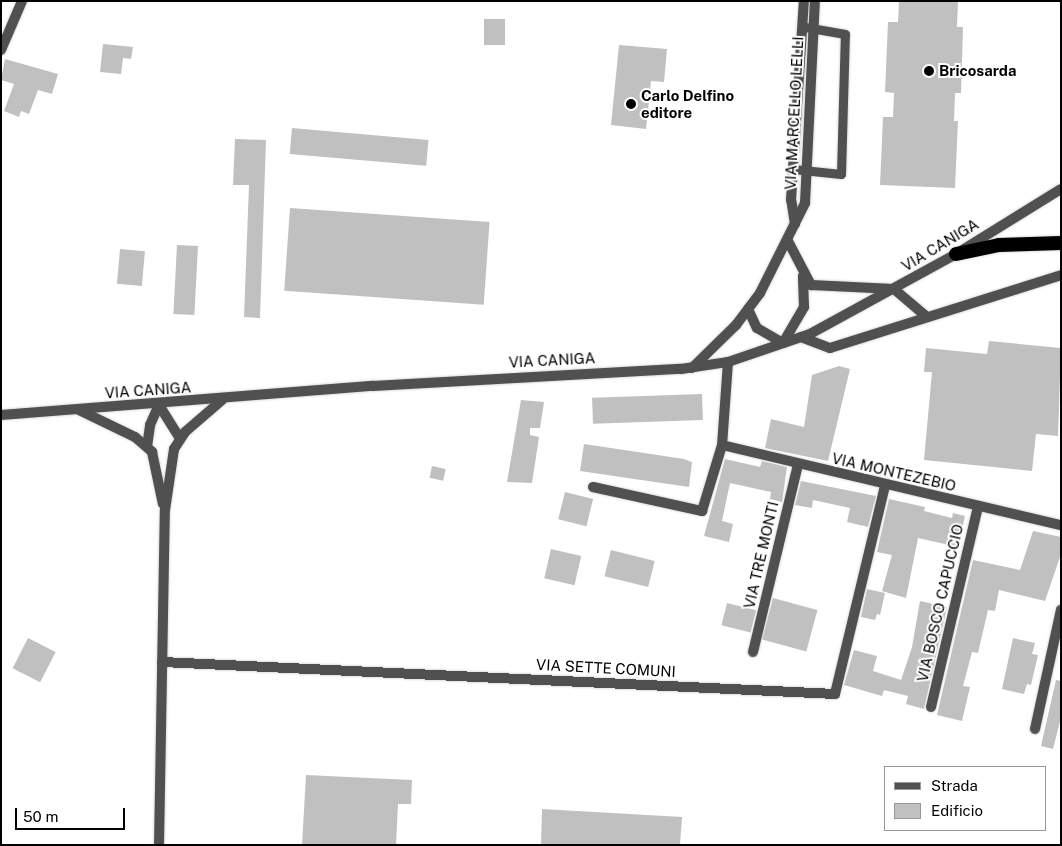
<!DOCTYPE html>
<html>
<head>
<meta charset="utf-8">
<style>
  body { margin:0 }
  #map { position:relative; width:1062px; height:846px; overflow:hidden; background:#fff; font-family:"Public Sans",sans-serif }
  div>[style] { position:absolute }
  .building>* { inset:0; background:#c0c0c0; transform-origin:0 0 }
  .roads { filter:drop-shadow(0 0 1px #dbdbdb) drop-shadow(0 0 1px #dbdbdb) }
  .service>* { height:9px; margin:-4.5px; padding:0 4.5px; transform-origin:4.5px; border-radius:4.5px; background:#505050 }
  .minor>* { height:10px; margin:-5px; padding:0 5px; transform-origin:5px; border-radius:5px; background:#505050 }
  .tertiary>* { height:10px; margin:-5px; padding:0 5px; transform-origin:5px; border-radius:5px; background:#505050 }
  .trunk>* { height:14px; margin:-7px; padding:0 7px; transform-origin:7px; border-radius:7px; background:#000 }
  .dots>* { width:14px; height:14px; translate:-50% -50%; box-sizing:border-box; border:2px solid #fff; border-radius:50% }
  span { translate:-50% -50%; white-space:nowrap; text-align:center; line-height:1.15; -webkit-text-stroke:4px #fff; paint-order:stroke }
  .poi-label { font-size:15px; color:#000; font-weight:700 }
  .left { translate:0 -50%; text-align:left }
  .street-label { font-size:15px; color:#000 }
  .frame { position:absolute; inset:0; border:2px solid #000; pointer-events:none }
  .legend { position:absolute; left:884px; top:766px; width:162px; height:65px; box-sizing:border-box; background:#fff; border:1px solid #999; margin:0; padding:6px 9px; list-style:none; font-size:15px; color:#000 }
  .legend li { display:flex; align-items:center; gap:10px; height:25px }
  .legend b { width:25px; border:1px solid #999 }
  .scale { position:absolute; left:15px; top:808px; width:110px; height:22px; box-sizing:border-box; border:2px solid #000; border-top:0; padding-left:6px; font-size:15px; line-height:18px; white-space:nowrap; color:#000; -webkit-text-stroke:4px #fff; paint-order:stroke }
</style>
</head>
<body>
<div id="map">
  <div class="building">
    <i style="clip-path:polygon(899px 1px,958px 1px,957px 27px,963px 27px,961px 93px,955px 93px,954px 121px,958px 121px,955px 188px,880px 185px,883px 117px,893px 117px,894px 93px,885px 92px,888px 22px,898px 22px)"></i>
    <i style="left:484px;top:19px;width:21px;height:26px"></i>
    <i style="clip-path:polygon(103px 44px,133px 47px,131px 59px,123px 58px,121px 74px,100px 72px)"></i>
    <i style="clip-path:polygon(619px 45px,667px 49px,664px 82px,651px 81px,646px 129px,611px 125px)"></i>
    <i style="clip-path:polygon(5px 59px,58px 74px,52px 94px,38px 90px,29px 114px,21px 111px,19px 117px,4px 111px,14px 84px,1px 80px)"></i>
    <i style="left:292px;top:128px;width:137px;height:26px;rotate:5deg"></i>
    <i style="clip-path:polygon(235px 139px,266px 140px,260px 318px,244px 317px,249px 185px,233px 185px)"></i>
    <i style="left:290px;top:208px;width:200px;height:83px;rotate:4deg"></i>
    <i style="left:177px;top:245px;width:21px;height:69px;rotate:3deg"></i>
    <i style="left:120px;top:249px;width:25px;height:35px;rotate:5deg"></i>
    <i style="clip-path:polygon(989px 341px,1061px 348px,1058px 436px,1036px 434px,1032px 471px,924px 460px,932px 372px,924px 372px,926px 348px,987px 354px)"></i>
    <i style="clip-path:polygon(839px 366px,850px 369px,828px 461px,765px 448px,771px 419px,804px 427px,812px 375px)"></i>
    <i style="left:702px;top:394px;width:26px;height:110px;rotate:88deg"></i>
    <i style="clip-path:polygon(521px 400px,544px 402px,540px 428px,530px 428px,530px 435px,539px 437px,532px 483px,507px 482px)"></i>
    <i style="clip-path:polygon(584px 444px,684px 459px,692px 462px,689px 487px,580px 471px)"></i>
    <i style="clip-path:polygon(725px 459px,760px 467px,762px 461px,787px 467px,782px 502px,770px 499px,771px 492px,730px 483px,722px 521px,733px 524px,729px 542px,704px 536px)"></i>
    <i style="left:432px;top:466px;width:14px;height:12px;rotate:12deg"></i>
    <i style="clip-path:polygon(801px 481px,876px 496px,868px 527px,847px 522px,850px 508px,813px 500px,812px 508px,795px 505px)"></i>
    <i style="left:565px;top:492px;width:29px;height:28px;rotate:14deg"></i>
    <i style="clip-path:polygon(889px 499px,925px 507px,924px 511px,952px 518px,953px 513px,965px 516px,958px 547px,918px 538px,906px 598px,882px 591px,892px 555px,877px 552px)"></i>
    <i style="clip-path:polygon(1033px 531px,1061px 537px,1061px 554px,1045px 601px,999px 590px,995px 611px,988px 610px,978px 653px,972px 652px,963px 686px,970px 687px,962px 721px,937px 715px,973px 560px,1020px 570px)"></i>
    <i style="left:551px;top:549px;width:31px;height:30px;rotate:13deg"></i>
    <i style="left:611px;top:550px;width:45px;height:27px;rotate:14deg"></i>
    <i style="clip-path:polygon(867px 589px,885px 593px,880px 615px,877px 614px,875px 620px,861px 617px)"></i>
    <i style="left:773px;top:598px;width:46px;height:43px;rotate:15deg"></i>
    <i style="clip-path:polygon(920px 601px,947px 607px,924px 709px,906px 704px,908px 696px,884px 690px,882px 696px,844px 685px,854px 650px,877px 656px,873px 671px,901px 680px,912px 647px)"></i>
    <i style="left:727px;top:603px;width:30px;height:23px;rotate:14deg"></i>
    <i style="left:28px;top:638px;width:31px;height:34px;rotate:27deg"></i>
    <i style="clip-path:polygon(1013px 638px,1035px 643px,1032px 654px,1038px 655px,1031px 685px,1027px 684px,1024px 694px,1002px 689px)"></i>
    <i style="clip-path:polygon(1056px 680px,1061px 681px,1061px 717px,1053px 749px,1041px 746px)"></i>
    <i style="clip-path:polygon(306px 775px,412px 780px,411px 804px,398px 804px,396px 845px,302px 845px)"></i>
    <i style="clip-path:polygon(542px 809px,682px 817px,680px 845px,541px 845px)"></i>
  </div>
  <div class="roads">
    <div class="service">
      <i style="left:793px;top:169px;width:48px;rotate:5.9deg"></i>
      <i style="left:841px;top:174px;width:140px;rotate:-88.4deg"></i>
      <i style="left:845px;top:34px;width:39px;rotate:-170deg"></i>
    </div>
    <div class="minor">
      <i style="left:1px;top:50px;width:53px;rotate:-66.8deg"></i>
      <i style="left:795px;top:224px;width:24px;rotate:-99deg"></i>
      <i style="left:791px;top:200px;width:199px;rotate:-86.3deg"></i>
      <i style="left:788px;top:241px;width:50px;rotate:62.4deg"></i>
      <i style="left:811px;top:285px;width:83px;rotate:2.8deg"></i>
      <i style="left:894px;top:289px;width:43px;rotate:40.3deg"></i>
      <i style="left:748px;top:309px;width:21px;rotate:65deg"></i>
      <i style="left:757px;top:328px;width:30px;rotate:30deg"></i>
      <i style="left:783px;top:343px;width:42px;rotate:-59.7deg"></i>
      <i style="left:804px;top:307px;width:31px;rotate:-92deg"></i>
      <i style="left:801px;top:337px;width:31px;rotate:21deg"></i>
      <i style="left:830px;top:348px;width:242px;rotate:-17.5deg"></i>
      <i style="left:728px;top:362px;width:83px;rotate:94.1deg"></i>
      <i style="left:722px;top:445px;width:348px;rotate:13.3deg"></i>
      <i style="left:692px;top:368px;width:62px;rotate:-44.3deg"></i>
      <i style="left:736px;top:325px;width:40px;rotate:-53deg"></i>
      <i style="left:760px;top:293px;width:101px;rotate:-63.4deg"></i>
      <i style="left:805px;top:203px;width:202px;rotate:-87.2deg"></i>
      <i style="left:79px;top:410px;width:62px;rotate:25.7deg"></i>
      <i style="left:135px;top:437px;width:23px;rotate:41deg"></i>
      <i style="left:152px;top:452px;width:53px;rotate:78.1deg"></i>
      <i style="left:147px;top:447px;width:22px;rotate:-82deg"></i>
      <i style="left:150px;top:425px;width:22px;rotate:-66deg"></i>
      <i style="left:159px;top:405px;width:40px;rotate:58deg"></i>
      <i style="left:593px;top:487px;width:112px;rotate:12.4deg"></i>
      <i style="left:702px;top:511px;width:69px;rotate:-73.1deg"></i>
      <i style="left:753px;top:652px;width:193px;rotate:-76.5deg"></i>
      <i style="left:162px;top:662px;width:674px;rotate:2.72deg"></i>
      <i style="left:835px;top:694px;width:214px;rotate:-76.5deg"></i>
      <i style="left:931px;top:707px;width:205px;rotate:-76.8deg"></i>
      <i style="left:1035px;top:729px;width:122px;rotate:-77.7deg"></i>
      <i style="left:159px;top:845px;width:335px;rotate:-89deg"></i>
      <i style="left:165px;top:510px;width:62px;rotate:-81.6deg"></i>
      <i style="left:174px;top:449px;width:20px;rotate:-57deg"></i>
      <i style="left:185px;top:432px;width:49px;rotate:-40.9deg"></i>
    </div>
    <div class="tertiary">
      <i style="left:1px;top:415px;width:373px;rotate:-4.5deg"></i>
      <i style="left:373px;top:386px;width:308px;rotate:-3.2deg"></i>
      <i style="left:681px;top:369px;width:48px;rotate:-8.5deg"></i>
      <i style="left:728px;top:362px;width:87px;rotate:-18.9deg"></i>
      <i style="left:810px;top:334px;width:166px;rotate:-28.7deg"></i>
      <i style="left:956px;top:254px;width:123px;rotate:-31.8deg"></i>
    </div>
    <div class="trunk">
      <i style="left:956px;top:254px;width:44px;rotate:-11.8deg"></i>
      <i style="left:999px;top:245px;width:62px;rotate:-1.8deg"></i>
    </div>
  </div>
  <div class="dots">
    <i style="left:929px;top:71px;background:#000"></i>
    <i style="left:631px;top:104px;background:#000"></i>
  </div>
  <div class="poi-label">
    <span class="left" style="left:939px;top:71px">Bricosarda</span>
    <span class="left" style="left:641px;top:104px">Carlo Delfino<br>editore</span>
  </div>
  <div class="street-label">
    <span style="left:794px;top:113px;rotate:-87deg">VIA MARCELLO LELLI</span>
    <span style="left:940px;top:245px;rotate:-31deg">VIA CANIGA</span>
    <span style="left:552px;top:360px;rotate:-3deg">VIA CANIGA</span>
    <span style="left:148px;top:390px;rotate:-4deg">VIA CANIGA</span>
    <span style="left:894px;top:472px;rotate:13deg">VIA MONTEZEBIO</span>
    <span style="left:761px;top:555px;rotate:-77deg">VIA TRE MONTI</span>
    <span style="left:940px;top:603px;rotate:-77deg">VIA BOSCO CAPUCCIO</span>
    <span style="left:606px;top:668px;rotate:3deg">VIA SETTE COMUNI</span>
  </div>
  <div class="frame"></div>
  <ul class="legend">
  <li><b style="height:6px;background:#505050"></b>Strada</li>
  <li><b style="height:14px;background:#c0c0c0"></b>Edificio</li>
  </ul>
  <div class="scale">50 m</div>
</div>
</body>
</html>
